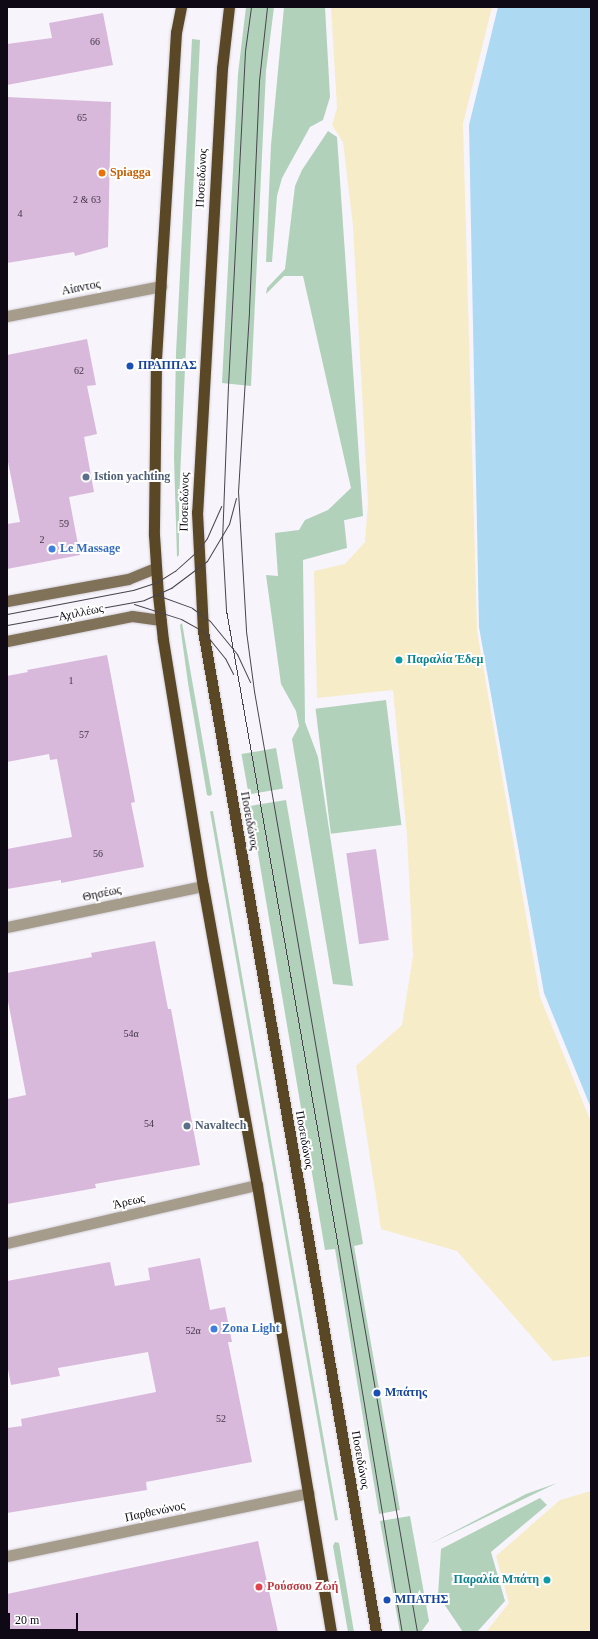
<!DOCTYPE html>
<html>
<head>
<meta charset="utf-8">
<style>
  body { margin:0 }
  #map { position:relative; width:598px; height:1639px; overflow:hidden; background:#f7f4fb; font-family:"Times New Roman",serif }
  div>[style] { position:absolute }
  .green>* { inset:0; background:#b1d1bb; transform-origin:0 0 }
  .sand>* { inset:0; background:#f6ecc7 }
  .water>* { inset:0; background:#add9f3 }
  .building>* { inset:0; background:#d9b9db; transform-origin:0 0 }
  .roads { filter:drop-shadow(0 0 1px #d2ced6) drop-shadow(0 0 1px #d2ced6) }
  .minor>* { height:11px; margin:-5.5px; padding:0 5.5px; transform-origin:5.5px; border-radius:5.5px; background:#a69c8c }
  .secondary>* { height:11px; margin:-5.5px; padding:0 5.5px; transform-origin:5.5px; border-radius:5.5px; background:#807259 }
  .trunk>* { height:11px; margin:-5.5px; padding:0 5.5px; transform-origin:5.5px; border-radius:5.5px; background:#594726 }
  .tram>* { height:1px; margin:-0.5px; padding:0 0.5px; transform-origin:0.5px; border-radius:0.5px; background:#48434d }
  .dots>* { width:11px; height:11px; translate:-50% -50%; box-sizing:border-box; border:2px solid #fff; border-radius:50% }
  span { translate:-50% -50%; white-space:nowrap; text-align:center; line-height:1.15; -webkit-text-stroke:4px #fff; paint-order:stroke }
  .number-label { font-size:10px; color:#413546 }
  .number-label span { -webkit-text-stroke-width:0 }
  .food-label { font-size:12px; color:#c56008; font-weight:700 }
  .left { translate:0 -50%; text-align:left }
  .street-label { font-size:12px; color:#0e0914 }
  .transit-label { font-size:12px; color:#164399; font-weight:700 }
  .service-label { font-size:12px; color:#4e5e75; font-weight:700 }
  .shop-label { font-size:12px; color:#366cbe; font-weight:700 }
  .culture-label { font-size:12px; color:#0d838f; font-weight:700 }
  .right { translate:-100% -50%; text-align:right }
  .health-label { font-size:12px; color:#be3a42; font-weight:700 }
  .frame { position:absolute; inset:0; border:8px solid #0e0914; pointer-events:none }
  .scale { position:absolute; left:8px; top:1613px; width:70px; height:18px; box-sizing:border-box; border:2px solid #0e0914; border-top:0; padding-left:5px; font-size:12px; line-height:14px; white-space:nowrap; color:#0e0914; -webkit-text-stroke:3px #fff; paint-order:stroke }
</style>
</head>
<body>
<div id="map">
  <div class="green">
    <i style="clip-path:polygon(246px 7px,274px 7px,266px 71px,251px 386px,222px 383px,238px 74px)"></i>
    <i style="clip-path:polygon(284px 7px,325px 7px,330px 97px,323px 120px,310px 127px,282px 178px,277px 196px,272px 262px,266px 262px,271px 145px)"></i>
    <i style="clip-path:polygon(192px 39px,200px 40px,179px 500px,179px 555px,177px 557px,174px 458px,176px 353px)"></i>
    <i style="clip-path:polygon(328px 131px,337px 137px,363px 516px,336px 522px,344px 520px,347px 548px,303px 560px,305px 722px,318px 757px,353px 986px,333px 984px,292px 739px,299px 726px,296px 711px,281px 684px,266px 575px,278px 576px,275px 533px,299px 530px,305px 520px,328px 510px,351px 488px,303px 276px,284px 276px,266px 294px,267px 288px,285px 269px,295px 186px,302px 170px)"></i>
    <i style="clip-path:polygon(182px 623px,212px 794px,210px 796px,207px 795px,188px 683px,180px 625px)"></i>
    <i style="left:386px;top:700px;width:126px;height:71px;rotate:83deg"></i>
    <i style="left:276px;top:748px;width:41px;height:35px;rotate:80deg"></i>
    <i style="clip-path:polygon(286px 800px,361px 1232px,363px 1244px,354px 1246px,400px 1510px,379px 1514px,335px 1249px,325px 1250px,250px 806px)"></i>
    <i style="left:213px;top:811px;width:720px;height:3px;rotate:80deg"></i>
    <i style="clip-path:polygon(557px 1483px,430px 1544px,526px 1494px)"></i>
    <i style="clip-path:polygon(540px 1498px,547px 1505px,491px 1552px,505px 1601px,477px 1632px,463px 1632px,438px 1595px,441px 1549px)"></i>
    <i style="clip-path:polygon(410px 1516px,429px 1621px,421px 1632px,400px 1632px,380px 1521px)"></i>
    <i style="clip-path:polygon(335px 1542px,339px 1543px,354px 1632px,348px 1632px,333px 1546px)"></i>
  </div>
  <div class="sand">
    <i style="clip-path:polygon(331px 7px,492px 7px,463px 124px,477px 631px,540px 997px,591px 1122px,591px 1356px,553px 1361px,457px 1251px,381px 1229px,356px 1066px,402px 1025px,413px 956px,407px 836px,393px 690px,317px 698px,314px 571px,345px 564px,365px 542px,368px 503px,353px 226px,343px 142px,332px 125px,337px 108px)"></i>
    <i style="clip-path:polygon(591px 1491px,591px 1632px,486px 1632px,509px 1603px,496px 1556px,560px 1500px)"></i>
  </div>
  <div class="water">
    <i style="clip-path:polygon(498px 7px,591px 7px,591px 1108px,544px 993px,479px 627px,469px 125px)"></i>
  </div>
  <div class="building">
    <i style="clip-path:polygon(103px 13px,113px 65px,7px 85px,7px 44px,52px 38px,49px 23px)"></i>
    <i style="clip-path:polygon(7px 97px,111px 102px,108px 247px,75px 256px,74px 252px,7px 263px)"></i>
    <i style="clip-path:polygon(87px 339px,96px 385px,87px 386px,97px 434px,84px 437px,94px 492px,69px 497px,80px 555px,7px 569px,7px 524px,20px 522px,7px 457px,7px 355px)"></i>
    <i style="clip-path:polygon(107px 655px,135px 802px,131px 803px,144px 867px,61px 883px,61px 880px,7px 889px,7px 849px,72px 837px,57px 759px,50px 760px,49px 754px,7px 762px,7px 676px,28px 672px,27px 670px)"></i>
    <i style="left:376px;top:849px;width:92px;height:30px;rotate:82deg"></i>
    <i style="clip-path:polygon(155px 941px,168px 1009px,171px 1009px,200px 1165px,95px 1184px,96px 1188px,7px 1204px,7px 1099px,26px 1095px,7px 996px,7px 973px,92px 957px,91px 953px)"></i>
    <i style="clip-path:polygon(200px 1258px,210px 1310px,225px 1307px,232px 1342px,228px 1342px,252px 1462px,146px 1482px,147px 1490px,7px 1513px,7px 1428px,22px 1426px,21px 1419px,156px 1392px,148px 1352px,58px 1368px,60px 1376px,11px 1385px,7px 1364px,7px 1281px,110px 1262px,115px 1286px,150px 1280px,148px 1268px)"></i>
    <i style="clip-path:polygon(258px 1541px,278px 1632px,7px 1632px,7px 1594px)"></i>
  </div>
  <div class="roads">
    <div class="minor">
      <i style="left:7px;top:316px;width:157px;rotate:-11deg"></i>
      <i style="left:7px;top:927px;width:200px;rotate:-11.8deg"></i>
      <i style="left:7px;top:1243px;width:257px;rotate:-13.1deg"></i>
      <i style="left:7px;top:1556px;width:308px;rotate:-11.8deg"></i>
    </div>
    <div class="secondary">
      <i style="left:7px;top:601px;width:123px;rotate:-10.3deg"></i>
      <i style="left:128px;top:579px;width:29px;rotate:-22deg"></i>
      <i style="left:7px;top:641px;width:127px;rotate:-11.3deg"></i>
      <i style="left:132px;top:616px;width:29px;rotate:8deg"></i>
    </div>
    <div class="trunk">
      <i style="left:181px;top:7px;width:25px;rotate:101deg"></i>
      <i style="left:176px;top:32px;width:331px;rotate:93.5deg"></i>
      <i style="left:156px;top:362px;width:173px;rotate:90.7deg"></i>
      <i style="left:154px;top:535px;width:60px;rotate:86.2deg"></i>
      <i style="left:158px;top:595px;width:45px;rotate:83.7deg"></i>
      <i style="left:163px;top:640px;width:249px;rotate:80.8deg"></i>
      <i style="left:203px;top:886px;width:304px;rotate:79.8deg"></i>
      <i style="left:257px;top:1185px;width:453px;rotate:80.6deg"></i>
      <i style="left:229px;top:7px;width:61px;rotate:96.5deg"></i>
      <i style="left:222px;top:68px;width:445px;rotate:93.2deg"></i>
      <i style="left:197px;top:512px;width:119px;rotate:87.1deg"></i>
      <i style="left:203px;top:631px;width:1016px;rotate:80.19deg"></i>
    </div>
  </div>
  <div class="tram">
    <i style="left:251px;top:7px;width:44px;rotate:97.8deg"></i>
    <i style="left:245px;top:51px;width:334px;rotate:92.9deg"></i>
    <i style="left:228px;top:385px;width:153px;rotate:92.2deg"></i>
    <i style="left:222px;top:538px;width:72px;rotate:86.8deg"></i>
    <i style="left:226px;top:610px;width:647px;rotate:80.03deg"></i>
    <i style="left:338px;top:1247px;width:390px;rotate:80.6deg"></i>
    <i style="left:267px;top:7px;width:74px;rotate:96.2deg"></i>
    <i style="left:259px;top:81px;width:231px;rotate:92.5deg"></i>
    <i style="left:249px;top:312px;width:179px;rotate:93.5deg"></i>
    <i style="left:238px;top:491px;width:140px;rotate:86.7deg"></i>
    <i style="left:246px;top:631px;width:61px;rotate:82.4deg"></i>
    <i style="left:254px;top:691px;width:955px;rotate:80.17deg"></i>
    <i style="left:157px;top:595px;width:37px;rotate:20deg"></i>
    <i style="left:192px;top:608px;width:22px;rotate:36deg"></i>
    <i style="left:210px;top:621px;width:43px;rotate:50.7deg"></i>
    <i style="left:237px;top:654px;width:31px;rotate:65deg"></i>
    <i style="left:134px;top:604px;width:49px;rotate:17.7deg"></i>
    <i style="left:181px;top:619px;width:25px;rotate:29deg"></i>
    <i style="left:203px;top:631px;width:35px;rotate:51deg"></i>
    <i style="left:225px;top:658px;width:18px;rotate:63deg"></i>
    <i style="left:7px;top:614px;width:128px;rotate:-10.8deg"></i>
    <i style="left:133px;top:590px;width:25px;rotate:-18deg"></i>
    <i style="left:157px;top:582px;width:22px;rotate:-32deg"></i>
    <i style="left:176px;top:570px;width:28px;rotate:-42deg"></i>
    <i style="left:197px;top:551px;width:16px;rotate:-52deg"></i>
    <i style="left:207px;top:538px;width:35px;rotate:-66deg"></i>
    <i style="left:7px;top:625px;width:139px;rotate:-10.3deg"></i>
    <i style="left:144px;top:600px;width:30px;rotate:-24deg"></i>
    <i style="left:171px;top:588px;width:45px;rotate:-36.9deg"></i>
    <i style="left:207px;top:561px;width:43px;rotate:-59.3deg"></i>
    <i style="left:229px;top:524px;width:27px;rotate:-75deg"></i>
  </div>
  <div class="dots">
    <i style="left:102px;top:173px;background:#e8710a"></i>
    <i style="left:130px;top:366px;background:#1a4fb4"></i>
    <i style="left:86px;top:477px;background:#5c6f8a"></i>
    <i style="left:52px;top:549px;background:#3f7fe0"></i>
    <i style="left:399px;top:660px;background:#0f9aa8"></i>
    <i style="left:187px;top:1126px;background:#5c6f8a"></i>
    <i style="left:214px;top:1329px;background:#3f7fe0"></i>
    <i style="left:377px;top:1393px;background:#1a4fb4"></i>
    <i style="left:547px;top:1580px;background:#0f9aa8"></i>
    <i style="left:259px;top:1587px;background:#e0444e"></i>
    <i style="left:387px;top:1600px;background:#1a4fb4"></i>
  </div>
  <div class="number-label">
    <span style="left:95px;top:42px">66</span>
    <span style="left:82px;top:118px">65</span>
    <span style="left:87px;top:200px">2 &amp; 63</span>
    <span style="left:20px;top:214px">4</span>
    <span style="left:79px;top:371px">62</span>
    <span style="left:64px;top:524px">59</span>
    <span style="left:42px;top:540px">2</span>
    <span style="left:71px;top:681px">1</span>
    <span style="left:84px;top:735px">57</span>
    <span style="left:98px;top:854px">56</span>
    <span style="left:131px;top:1034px">54α</span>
    <span style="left:149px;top:1124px">54</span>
    <span style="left:193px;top:1331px">52α</span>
    <span style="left:221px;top:1419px">52</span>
  </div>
  <div class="food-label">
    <span class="left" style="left:110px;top:173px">Spiagga</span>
  </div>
  <div class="street-label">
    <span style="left:202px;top:178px;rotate:-87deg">Ποσειδώνος</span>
    <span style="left:81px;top:288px;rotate:-11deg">Αίαντος</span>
    <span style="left:185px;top:502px;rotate:-89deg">Ποσειδώνος</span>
    <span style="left:81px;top:613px;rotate:-11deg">Αχιλλέως</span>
    <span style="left:249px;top:821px;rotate:80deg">Ποσειδώνος</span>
    <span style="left:102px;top:894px;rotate:-12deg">Θησέως</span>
    <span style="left:304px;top:1140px;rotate:80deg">Ποσειδώνος</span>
    <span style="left:129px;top:1202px;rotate:-13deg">Άρεως</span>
    <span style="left:360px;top:1460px;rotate:80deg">Ποσειδώνος</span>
    <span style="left:155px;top:1512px;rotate:-12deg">Παρθενώνος</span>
  </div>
  <div class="transit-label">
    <span class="left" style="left:138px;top:366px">ΠΡΑΠΠΑΣ</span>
    <span class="left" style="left:385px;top:1393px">Μπάτης</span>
    <span class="left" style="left:395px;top:1600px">ΜΠΑΤΗΣ</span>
  </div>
  <div class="service-label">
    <span class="left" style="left:94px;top:477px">Istion yachting</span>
    <span class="left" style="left:195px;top:1126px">Navaltech</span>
  </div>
  <div class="shop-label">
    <span class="left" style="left:60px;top:549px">Le Massage</span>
    <span class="left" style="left:222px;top:1329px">Zona Light</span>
  </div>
  <div class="culture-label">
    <span class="left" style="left:407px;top:660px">Παραλία Έδεμ</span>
    <span class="right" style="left:539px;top:1580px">Παραλία Μπάτη</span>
  </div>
  <div class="health-label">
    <span class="left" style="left:267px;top:1587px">Ρούσσου Ζωή</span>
  </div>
  <div class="frame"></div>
  <div class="scale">20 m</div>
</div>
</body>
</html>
